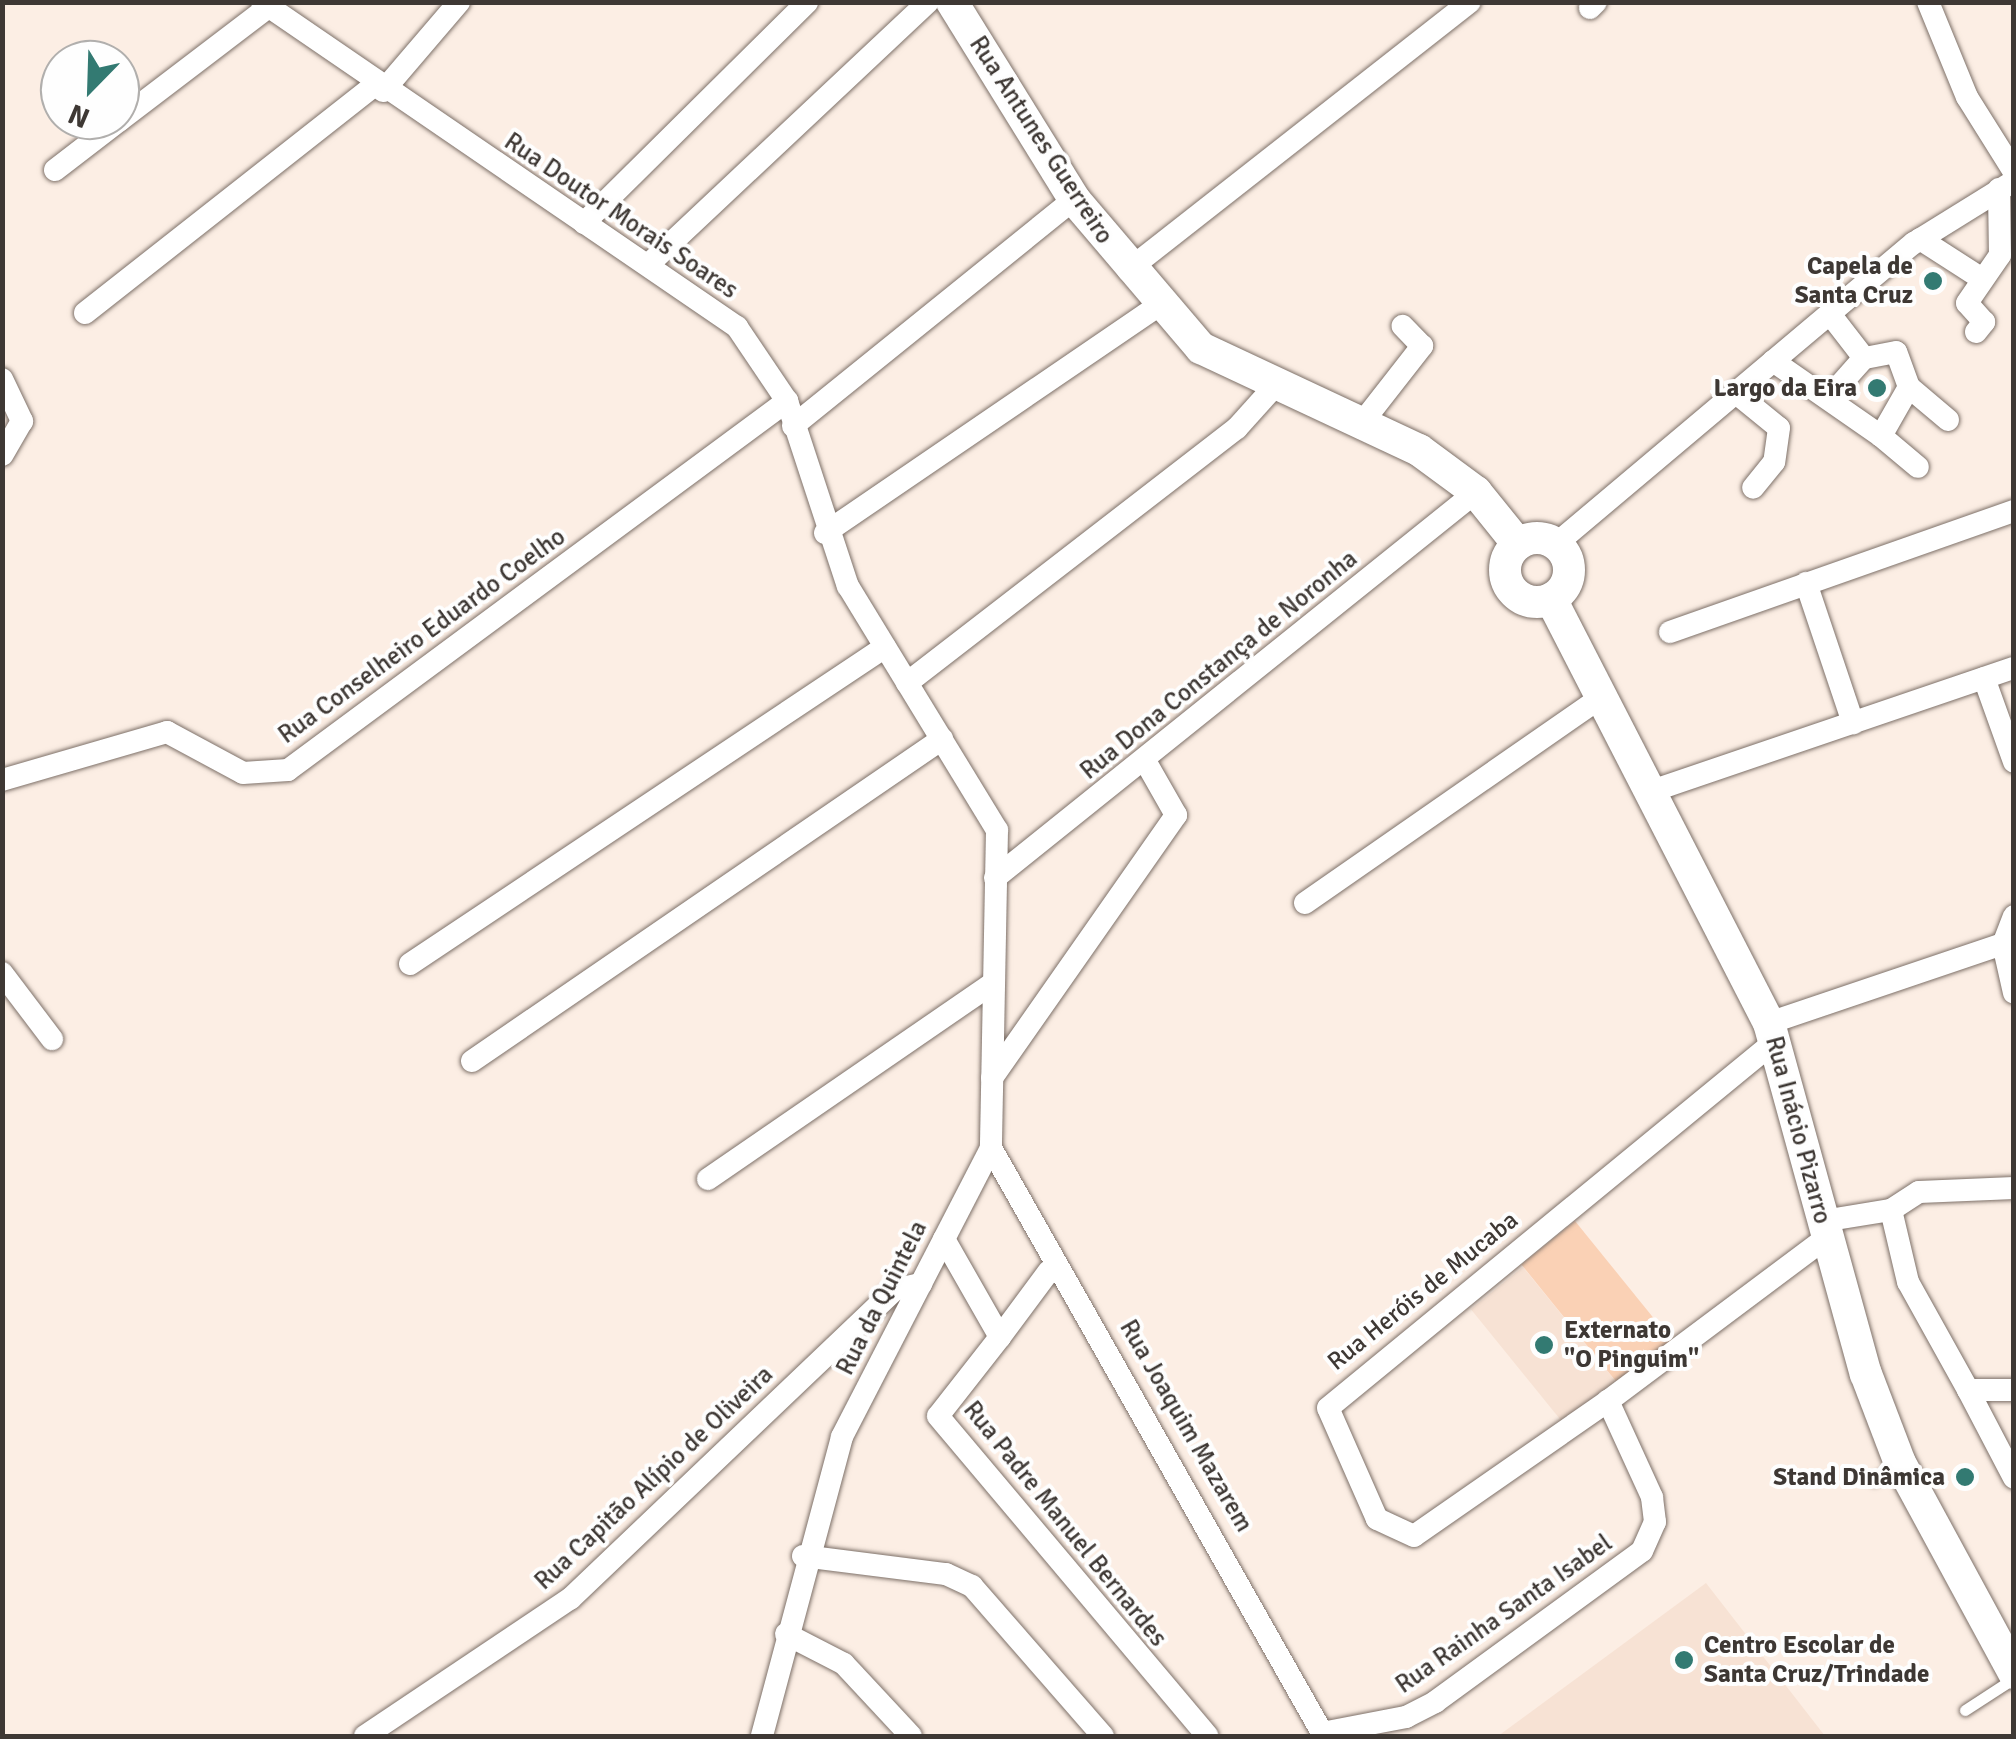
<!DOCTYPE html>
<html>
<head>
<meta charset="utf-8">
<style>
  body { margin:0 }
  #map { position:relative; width:2016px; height:1739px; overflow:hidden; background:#fceee4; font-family:Signika,sans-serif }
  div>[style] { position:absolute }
  .built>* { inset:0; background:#f7e2d4; transform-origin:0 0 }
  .green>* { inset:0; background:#fad1b5; transform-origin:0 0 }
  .roads { filter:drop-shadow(0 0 2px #7d7068) drop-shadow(0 0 2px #7d7068) }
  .service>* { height:11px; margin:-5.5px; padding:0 5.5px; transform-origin:5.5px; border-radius:5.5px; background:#fff }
  .minor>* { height:22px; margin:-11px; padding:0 11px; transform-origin:11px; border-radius:11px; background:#fff }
  .secondary>* { height:32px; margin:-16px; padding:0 16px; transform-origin:16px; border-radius:16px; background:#fff }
  .secondary>.ring { margin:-16px; padding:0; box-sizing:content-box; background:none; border:32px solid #fff; border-radius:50% }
  .dots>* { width:28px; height:28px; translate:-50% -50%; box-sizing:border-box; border:5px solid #fefefe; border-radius:50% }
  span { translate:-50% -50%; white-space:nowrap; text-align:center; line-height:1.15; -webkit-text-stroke:8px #fefefe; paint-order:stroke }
  .street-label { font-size:25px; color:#3e3834 }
  .poi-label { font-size:25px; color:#3e3834; font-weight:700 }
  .right { translate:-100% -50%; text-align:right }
  .left { translate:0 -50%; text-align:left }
  .frame { position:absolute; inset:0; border:5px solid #3e3834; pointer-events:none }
  .north { position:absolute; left:40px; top:40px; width:100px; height:100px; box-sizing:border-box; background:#fefefe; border:2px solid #b1afad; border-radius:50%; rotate:203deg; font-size:28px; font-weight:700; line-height:40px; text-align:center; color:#3e3834 }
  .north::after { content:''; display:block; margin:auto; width:35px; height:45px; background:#337a72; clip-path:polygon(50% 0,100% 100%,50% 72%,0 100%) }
</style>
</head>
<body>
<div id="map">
  <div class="built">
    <i style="left:1523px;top:1267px;width:150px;height:67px;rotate:51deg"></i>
    <i style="clip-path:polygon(1706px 1583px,1825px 1736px,1498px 1736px)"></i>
  </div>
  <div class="green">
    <i style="left:1575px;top:1221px;width:155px;height:69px;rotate:51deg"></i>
  </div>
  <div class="roads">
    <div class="service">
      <i style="left:1874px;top:1480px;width:27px;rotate:-33deg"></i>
      <i style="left:1965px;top:1710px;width:59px;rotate:-33.1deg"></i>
    </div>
    <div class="minor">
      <i style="left:262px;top:2px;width:576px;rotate:34.38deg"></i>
      <i style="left:737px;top:327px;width:89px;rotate:56deg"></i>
      <i style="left:787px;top:401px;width:195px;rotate:71.8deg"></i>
      <i style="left:848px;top:586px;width:286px;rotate:58.6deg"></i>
      <i style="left:997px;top:830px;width:318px;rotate:91.1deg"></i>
      <i style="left:991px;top:1148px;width:325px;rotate:117.3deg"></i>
      <i style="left:842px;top:1437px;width:310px;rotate:105deg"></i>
      <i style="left:1928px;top:2px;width:103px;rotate:67.7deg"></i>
      <i style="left:1967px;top:97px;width:89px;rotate:57.9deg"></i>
      <i style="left:1590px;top:8px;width:8px;rotate:-45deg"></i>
      <i style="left:383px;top:91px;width:117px;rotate:-49.5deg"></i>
      <i style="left:120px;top:120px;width:185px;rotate:-37.3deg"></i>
      <i style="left:55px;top:170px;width:82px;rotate:-37.6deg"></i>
      <i style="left:584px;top:223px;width:314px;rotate:-44.7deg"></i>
      <i style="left:1920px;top:239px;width:74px;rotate:32.8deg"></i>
      <i style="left:650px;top:263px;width:381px;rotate:-43.2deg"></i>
      <i style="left:1128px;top:270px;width:434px;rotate:-38.1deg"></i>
      <i style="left:85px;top:313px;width:369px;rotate:-38.2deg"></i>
      <i style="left:1976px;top:332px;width:13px;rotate:-51deg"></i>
      <i style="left:1984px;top:322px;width:25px;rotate:-132deg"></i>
      <i style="left:1967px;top:303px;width:58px;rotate:-55.5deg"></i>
      <i style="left:2000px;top:255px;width:66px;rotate:-90.9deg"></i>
      <i style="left:1773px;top:361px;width:131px;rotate:34.8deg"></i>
      <i style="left:1881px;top:436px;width:56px;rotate:-60.3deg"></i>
      <i style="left:1909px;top:387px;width:37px;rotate:-110deg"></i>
      <i style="left:1896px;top:352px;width:33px;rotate:169deg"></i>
      <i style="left:1864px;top:358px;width:56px;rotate:-127.7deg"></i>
      <i style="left:2px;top:379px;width:47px;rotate:64.5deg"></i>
      <i style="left:22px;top:421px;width:39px;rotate:120deg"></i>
      <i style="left:1909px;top:387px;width:51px;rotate:40.2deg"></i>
      <i style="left:1736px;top:393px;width:55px;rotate:39.1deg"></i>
      <i style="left:1779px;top:428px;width:34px;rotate:98deg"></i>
      <i style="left:1774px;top:462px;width:33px;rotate:129deg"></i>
      <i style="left:1831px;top:395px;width:50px;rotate:-48.3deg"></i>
      <i style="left:1365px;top:419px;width:93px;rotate:-52deg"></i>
      <i style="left:1422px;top:346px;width:28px;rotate:-134deg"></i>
      <i style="left:793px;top:426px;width:361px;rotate:-38.9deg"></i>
      <i style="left:1881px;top:436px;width:48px;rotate:40deg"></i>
      <i style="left:825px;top:533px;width:404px;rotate:-34.3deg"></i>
      <i style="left:1556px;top:544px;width:468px;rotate:-40.1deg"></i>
      <i style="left:1914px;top:243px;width:118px;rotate:-31.8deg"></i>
      <i style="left:1806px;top:583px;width:148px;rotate:71.4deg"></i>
      <i style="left:1670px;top:632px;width:365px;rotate:-19.4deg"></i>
      <i style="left:1984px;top:678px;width:89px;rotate:70.3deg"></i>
      <i style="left:907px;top:683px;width:417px;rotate:-37.7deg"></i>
      <i style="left:1237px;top:428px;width:54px;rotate:-48deg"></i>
      <i style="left:2px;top:780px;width:172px;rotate:-16.2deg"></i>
      <i style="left:167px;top:732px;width:86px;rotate:28.3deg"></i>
      <i style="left:243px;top:773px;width:45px;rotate:-3.8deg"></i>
      <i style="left:288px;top:770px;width:621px;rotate:-36.48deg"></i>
      <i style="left:1649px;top:792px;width:385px;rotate:-18.8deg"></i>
      <i style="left:995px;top:878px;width:617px;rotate:-38.75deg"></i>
      <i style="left:1305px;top:903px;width:358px;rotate:-34.8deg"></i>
      <i style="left:2014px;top:916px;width:30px;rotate:111deg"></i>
      <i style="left:2003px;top:944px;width:50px;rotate:77.3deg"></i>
      <i style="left:410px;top:964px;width:571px;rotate:-33.72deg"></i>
      <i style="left:2px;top:973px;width:83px;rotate:52.9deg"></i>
      <i style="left:1769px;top:1023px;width:247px;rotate:-18.7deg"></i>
      <i style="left:472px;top:1061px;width:570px;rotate:-34.42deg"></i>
      <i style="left:992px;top:1078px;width:321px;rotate:-55deg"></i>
      <i style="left:1176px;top:815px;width:64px;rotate:-119.7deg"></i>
      <i style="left:991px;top:1148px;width:676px;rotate:60.48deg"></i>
      <i style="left:708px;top:1179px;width:346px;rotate:-34.5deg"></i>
      <i style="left:1891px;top:1210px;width:74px;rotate:76.7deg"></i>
      <i style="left:1908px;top:1282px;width:124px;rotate:60.9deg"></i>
      <i style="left:1968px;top:1390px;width:46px"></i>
      <i style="left:1823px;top:1221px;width:69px;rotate:-9.2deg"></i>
      <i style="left:1891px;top:1210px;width:33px;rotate:-33deg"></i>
      <i style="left:1919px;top:1192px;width:95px;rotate:-2.4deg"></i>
      <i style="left:944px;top:1239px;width:113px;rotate:60.3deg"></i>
      <i style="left:1000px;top:1337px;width:100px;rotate:128.1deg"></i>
      <i style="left:938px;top:1416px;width:418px;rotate:49.9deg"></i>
      <i style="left:1000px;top:1337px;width:82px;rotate:-53.4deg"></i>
      <i style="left:1968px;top:1390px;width:99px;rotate:62.4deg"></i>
      <i style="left:1608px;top:1401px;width:236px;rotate:145.2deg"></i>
      <i style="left:1414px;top:1536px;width:41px;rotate:-155.3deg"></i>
      <i style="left:1377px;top:1519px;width:121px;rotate:-113.8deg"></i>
      <i style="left:1328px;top:1408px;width:577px;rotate:-39.37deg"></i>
      <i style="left:803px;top:1556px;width:144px;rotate:7.2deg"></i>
      <i style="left:946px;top:1574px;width:29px;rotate:25deg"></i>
      <i style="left:972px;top:1586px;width:199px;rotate:48.9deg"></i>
      <i style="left:786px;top:1634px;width:65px;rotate:27.3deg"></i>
      <i style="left:844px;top:1664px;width:98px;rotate:47.1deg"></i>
      <i style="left:1322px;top:1733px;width:86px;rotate:-10.8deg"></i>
      <i style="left:1406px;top:1717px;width:33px;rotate:-27deg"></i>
      <i style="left:1435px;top:1702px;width:256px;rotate:-36.1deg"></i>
      <i style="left:1642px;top:1551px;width:32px;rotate:-66deg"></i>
      <i style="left:1655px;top:1522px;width:25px;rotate:-97deg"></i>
      <i style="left:1652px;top:1497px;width:106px;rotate:-114.6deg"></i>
      <i style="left:1608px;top:1401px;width:274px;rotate:-36.8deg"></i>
      <i style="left:365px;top:1736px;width:247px;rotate:-33.8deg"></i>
      <i style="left:570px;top:1599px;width:448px;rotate:-43.6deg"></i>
      <i style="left:894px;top:1290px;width:28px;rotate:-13deg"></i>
    </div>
    <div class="secondary">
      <i style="left:952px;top:2px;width:232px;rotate:58.2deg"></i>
      <i style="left:1074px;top:199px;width:196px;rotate:49.6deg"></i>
      <i style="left:1201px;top:348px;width:241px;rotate:25.1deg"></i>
      <i style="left:1419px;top:450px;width:71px;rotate:36.4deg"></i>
      <i style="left:1476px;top:492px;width:67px;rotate:51.1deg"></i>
      <i class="ring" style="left:1505px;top:538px;width:32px;height:32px"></i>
      <i style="left:1551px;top:599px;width:477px;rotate:62.8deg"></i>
      <i style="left:1769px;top:1023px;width:364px;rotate:74.6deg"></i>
      <i style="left:1866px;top:1374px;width:95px;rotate:69.1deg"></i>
      <i style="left:1900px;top:1463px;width:239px;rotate:61.5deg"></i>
    </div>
  </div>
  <div class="dots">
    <i style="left:1933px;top:281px;background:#337a72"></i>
    <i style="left:1877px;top:388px;background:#337a72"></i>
    <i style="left:1544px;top:1345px;background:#337a72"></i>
    <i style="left:1965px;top:1477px;background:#337a72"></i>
    <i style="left:1684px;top:1660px;background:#337a72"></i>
  </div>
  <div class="street-label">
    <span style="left:1041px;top:140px;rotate:57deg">Rua Antunes Guerreiro</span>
    <span style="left:621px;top:216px;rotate:34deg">Rua Doutor Morais Soares</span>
    <span style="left:422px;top:636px;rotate:-36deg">Rua Conselheiro Eduardo Coelho</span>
    <span style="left:1219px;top:665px;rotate:-39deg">Rua Dona Constança de Noronha</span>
    <span style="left:1798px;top:1130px;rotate:75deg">Rua Inácio Pizarro</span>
    <span style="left:1423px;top:1291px;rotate:-39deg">Rua Heróis de Mucaba</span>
    <span style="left:882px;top:1298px;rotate:-63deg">Rua da Quintela</span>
    <span style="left:1186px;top:1426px;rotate:60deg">Rua Joaquim Mazarem</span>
    <span style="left:654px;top:1478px;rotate:-43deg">Rua Capitão Alípio de Oliveira</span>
    <span style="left:1065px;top:1524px;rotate:51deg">Rua Padre Manuel Bernardes</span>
    <span style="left:1504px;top:1614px;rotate:-35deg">Rua Rainha Santa Isabel</span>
  </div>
  <div class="poi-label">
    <span class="right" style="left:1913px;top:281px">Capela de<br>Santa Cruz</span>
    <span class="right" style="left:1857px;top:388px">Largo da Eira</span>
    <span class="left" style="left:1564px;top:1345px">Externato<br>"O Pinguim"</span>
    <span class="right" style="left:1945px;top:1477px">Stand Dinâmica</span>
    <span class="left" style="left:1704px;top:1660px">Centro Escolar de<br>Santa Cruz/Trindade</span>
  </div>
  <div class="frame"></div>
  <div class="north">N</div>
</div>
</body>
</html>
